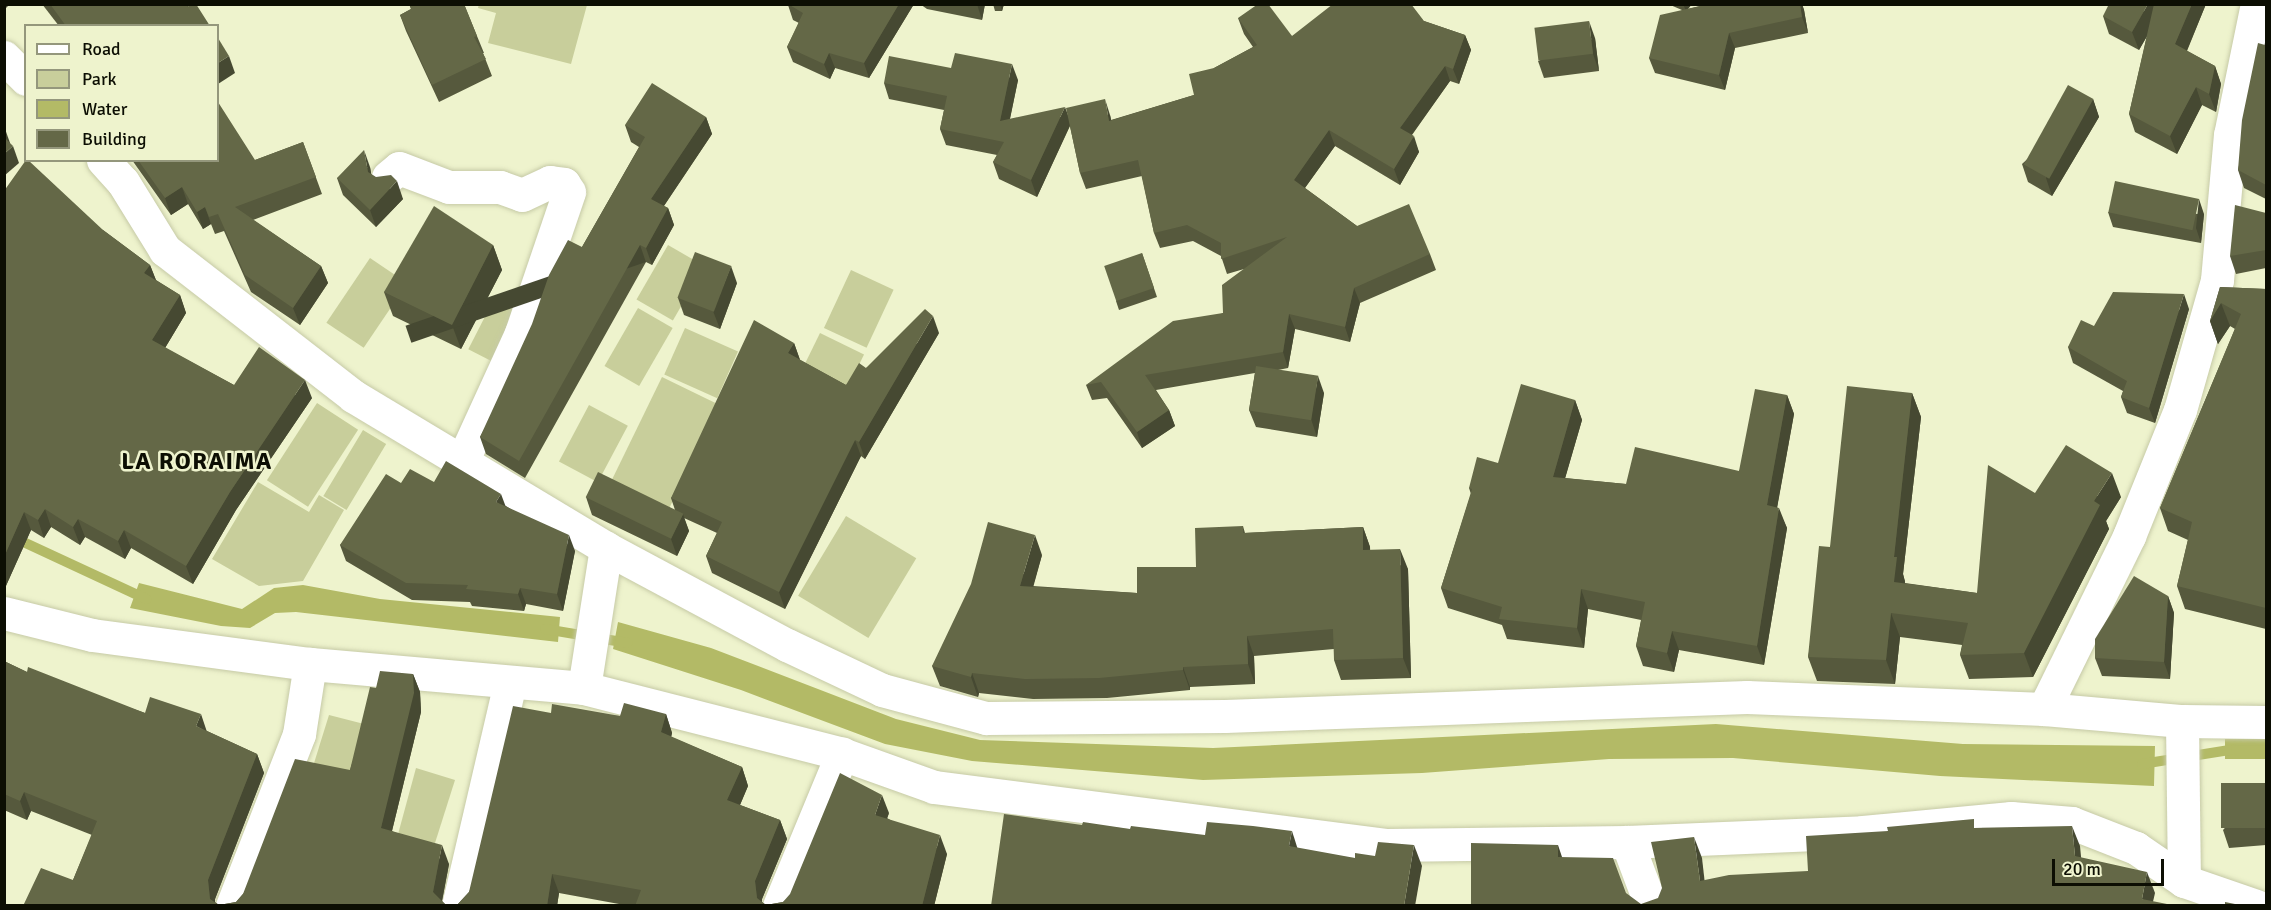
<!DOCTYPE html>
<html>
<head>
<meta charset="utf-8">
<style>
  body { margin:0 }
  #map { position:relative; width:2271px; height:910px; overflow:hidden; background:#eef3cd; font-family:Signika,sans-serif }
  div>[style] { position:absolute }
  .green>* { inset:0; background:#c8ce9b; transform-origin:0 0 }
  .water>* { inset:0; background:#b3ba66; transform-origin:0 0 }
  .stream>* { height:10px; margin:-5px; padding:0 5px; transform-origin:5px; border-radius:5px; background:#b3ba66 }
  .roads { filter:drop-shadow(0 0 2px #c6caa6) drop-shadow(0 0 2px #c6caa6) }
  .minor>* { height:33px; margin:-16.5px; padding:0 16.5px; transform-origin:16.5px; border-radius:16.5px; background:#fff }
  .wall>* { inset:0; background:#56593d }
  .shaded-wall>* { inset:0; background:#464932; transform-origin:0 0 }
  .building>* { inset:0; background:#646847; transform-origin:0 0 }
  span { translate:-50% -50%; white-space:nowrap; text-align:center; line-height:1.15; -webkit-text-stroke:5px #eef3cd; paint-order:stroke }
  .district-label { font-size:24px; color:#0c0e03; font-weight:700; letter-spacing:1.5px }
  .frame { position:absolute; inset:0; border:6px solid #0c0e03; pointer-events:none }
  .legend { position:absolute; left:24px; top:24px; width:195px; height:138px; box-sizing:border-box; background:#eef3cd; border:2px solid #94977c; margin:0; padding:8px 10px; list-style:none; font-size:18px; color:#0c0e03 }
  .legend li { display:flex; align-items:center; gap:12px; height:30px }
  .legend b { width:30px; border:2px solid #94977c }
  .scale { position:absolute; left:2052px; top:859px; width:112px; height:27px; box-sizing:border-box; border:3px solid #0c0e03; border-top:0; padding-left:8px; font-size:18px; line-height:21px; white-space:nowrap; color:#0c0e03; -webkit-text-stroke:4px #eef3cd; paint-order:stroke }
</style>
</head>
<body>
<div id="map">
  <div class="green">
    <i style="clip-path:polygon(479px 4px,587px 5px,571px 64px,488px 43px,496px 13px,478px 8px)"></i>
    <i style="left:668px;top:245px;width:42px;height:63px;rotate:30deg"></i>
    <i style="left:370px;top:258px;width:45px;height:78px;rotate:34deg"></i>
    <i style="left:851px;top:270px;width:47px;height:64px;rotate:25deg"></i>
    <i style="left:496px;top:295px;width:28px;height:61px;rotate:27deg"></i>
    <i style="left:638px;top:308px;width:40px;height:67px;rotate:30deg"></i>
    <i style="left:685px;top:328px;width:58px;height:51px;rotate:24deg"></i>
    <i style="left:820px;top:333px;width:49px;height:41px;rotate:26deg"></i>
    <i style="left:662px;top:377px;width:64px;height:122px;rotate:26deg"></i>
    <i style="left:317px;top:403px;width:49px;height:92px;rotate:33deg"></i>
    <i style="left:589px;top:405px;width:44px;height:64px;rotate:28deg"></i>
    <i style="left:363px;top:430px;width:27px;height:77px;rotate:31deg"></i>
    <i style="clip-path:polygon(258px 482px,309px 512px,319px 495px,344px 510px,303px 581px,259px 586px,212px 559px)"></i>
    <i style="left:846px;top:516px;width:82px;height:93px;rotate:31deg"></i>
    <i style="clip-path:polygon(329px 715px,368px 725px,355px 785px,310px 776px)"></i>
    <i style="clip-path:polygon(416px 768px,455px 780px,435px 843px,397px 838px)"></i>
  </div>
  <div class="water">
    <i style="clip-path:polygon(139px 583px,242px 609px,274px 588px,303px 585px,380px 599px,560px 617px,558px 642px,296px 612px,275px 613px,250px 628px,221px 626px,130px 608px)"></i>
    <i style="clip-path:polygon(618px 622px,711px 648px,896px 719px,980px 740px,1213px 748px,1716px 724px,1963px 744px,2155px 746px,2154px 786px,1940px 776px,1733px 758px,1609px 759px,1422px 773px,1203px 780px,972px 761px,885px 744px,741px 690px,613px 649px)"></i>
    <i style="left:2266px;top:739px;width:20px;height:41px;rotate:90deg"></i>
  </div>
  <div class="stream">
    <i style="left:4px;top:533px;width:157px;rotate:24.9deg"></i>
    <i style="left:545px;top:629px;width:84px;rotate:9.6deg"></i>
    <i style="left:2142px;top:764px;width:95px;rotate:-9.1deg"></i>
    <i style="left:2236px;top:749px;width:30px"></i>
  </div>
  <div class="roads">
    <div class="minor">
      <i style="left:4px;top:57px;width:31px;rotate:45deg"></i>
      <i style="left:103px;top:160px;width:30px;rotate:48deg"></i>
      <i style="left:123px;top:182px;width:80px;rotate:58.3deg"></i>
      <i style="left:165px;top:250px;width:238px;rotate:37.8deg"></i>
      <i style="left:353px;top:396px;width:295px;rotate:31deg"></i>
      <i style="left:606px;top:548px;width:205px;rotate:28.2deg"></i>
      <i style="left:787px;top:645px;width:105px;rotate:25.3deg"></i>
      <i style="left:882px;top:690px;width:108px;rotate:15.1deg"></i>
      <i style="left:986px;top:718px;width:239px;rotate:-0.5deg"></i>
      <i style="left:1225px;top:716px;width:522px;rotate:-2.08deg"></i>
      <i style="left:1747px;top:697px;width:297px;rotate:2.3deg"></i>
      <i style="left:2044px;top:709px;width:139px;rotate:5deg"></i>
      <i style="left:2182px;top:721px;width:84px;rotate:0.7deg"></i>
      <i style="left:388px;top:177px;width:14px;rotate:-39deg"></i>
      <i style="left:399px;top:168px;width:53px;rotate:20.8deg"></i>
      <i style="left:449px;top:187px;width:51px"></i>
      <i style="left:500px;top:187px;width:23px;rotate:20deg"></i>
      <i style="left:522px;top:195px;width:31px;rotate:-25deg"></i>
      <i style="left:550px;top:182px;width:14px;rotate:8deg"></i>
      <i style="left:564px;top:184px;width:9px;rotate:58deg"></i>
      <i style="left:569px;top:192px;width:149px;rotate:108.8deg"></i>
      <i style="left:521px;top:333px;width:142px;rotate:114.6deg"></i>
      <i style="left:4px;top:613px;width:91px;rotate:14deg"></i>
      <i style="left:92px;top:635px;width:220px;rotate:7.6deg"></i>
      <i style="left:310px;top:664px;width:275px;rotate:5deg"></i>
      <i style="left:584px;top:688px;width:266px;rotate:14.3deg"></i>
      <i style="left:842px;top:754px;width:98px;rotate:19.7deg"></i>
      <i style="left:934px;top:787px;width:458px;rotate:7.3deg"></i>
      <i style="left:1388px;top:845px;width:239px;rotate:-0.7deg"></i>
      <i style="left:1627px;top:842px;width:236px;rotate:-2.4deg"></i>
      <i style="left:1863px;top:832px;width:149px;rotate:-5.4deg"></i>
      <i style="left:2011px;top:818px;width:61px;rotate:4.7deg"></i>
      <i style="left:2072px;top:823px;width:69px;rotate:21.3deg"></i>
      <i style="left:2136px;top:848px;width:58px;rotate:34.5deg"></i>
      <i style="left:2184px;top:881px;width:76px;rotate:19.1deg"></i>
      <i style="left:584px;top:688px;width:142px;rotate:-81.1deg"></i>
      <i style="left:2044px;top:709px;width:193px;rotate:-63.8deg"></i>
      <i style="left:2129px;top:536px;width:136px;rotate:-68deg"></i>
      <i style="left:2180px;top:410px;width:135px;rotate:-74.1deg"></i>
      <i style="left:2217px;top:280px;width:146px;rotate:-84.9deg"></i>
      <i style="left:2230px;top:135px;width:134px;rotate:-78.4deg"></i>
      <i style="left:2182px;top:721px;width:160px;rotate:89.3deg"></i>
      <i style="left:1627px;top:842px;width:68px;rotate:69.4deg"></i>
      <i style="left:232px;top:906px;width:185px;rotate:-68.7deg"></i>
      <i style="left:299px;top:734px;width:71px;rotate:-81.1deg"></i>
      <i style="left:458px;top:906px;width:229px;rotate:-76.9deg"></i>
      <i style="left:779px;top:906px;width:165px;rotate:-67.5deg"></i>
    </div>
  </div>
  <div class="wall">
    <i style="clip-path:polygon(42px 4px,186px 4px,210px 26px,59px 26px)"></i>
    <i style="clip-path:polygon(409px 4px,464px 4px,477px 36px,484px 53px,483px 53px,492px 76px,439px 102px,406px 31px,400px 15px,411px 9px)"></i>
    <i style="clip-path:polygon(914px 4px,869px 78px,835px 68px,830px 79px,793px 62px,787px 47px,799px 23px,793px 20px,788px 5px)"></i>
    <i style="clip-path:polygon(920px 4px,985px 4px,982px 20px,927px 9px)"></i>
    <i style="clip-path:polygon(993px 4px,1004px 4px,1002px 11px,995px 11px)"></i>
    <i style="clip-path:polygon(1668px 4px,1692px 4px,1688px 9px,1709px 4px,1802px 4px,1804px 10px,1808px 33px,1735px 48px,1725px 90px,1655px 73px,1649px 58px,1682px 10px)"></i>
    <i style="clip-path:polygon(2206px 4px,2187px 51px,2215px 66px,2221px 84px,2216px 112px,2202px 105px,2177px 154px,2135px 132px,2129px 114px,2147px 36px,2139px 50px,2109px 34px,2103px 16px)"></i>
    <i style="clip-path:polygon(1238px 18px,1292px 36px,1424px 21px,1465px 35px,1471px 50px,1459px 84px,1450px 81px,1412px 135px,1419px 152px,1400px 185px,1335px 146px,1305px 188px,1357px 226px,1430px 254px,1436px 270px,1360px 303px,1350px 342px,1295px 329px,1288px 368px,1278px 370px,1324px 393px,1317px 437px,1256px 427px,1249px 410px,1255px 373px,1156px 390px,1169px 410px,1175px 426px,1142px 448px,1107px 398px,1092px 400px,1086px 385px,1223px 313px,1244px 269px,1227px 274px,1221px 256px,1193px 241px,1160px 248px,1154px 233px,1142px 176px,1086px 189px,1080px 173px,1070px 126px,1037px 197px,999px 179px,993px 162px,997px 155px,946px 145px,940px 129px,944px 110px,889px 99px,884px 83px,951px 68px,1018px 80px,1010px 119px,1110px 115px,1111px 120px,1194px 95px,1214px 68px,1253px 47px,1244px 34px)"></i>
    <i style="clip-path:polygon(1595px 38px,1599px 71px,1544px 78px,1538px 61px)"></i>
    <i style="clip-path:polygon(2266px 38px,2266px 199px,2244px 188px,2238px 170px)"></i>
    <i style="clip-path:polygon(2093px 99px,2099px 117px,2052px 196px,2028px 182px,2022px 164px)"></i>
    <i style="clip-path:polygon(706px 117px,712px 134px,664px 206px,668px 208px,674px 225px,652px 265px,646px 262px,525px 478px,486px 454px,480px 437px,582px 247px,639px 147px,631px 142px,625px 125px)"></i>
    <i style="clip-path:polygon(303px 142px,322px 194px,253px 220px,321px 266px,328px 283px,300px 325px,251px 292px,224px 231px,215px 234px,211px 224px,203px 229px,188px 204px,171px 215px,132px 160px,255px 160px)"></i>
    <i style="clip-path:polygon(370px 167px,371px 174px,403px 199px,376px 227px,343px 195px,337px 178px)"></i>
    <i style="clip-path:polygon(4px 191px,103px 230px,150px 265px,156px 280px,180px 295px,186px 313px,165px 348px,234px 385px,312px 398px,236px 510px,193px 584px,131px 548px,125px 559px,85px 537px,80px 545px,51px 527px,44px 538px,31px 530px,5px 588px,4px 588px)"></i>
    <i style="clip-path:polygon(2108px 212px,2204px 214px,2201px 243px,2113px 227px)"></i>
    <i style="clip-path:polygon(2266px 213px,2266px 268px,2236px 274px,2230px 256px)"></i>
    <i style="clip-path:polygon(493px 245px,502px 270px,461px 349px,393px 316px,384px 292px)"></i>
    <i style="clip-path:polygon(1142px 253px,1157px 297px,1119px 310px,1116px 301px)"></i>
    <i style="clip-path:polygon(737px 283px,720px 329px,684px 315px,678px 298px)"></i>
    <i style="clip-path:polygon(2220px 287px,2266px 289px,2266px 629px,2185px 609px,2177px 586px,2188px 540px,2168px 531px,2160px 508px,2235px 329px,2230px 326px,2218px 344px,2210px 321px)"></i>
    <i style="clip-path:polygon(2189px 309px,2155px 423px,2127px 413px,2121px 397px,2123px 391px,2073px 363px,2068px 347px,2094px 326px)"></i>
    <i style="clip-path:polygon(939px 333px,865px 459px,861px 456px,785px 609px,712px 573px,706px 556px,717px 533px,684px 518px,689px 531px,677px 556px,592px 515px,586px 497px,675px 510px,671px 498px,794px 343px,800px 360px,846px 385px,866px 368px)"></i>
    <i style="clip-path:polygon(1912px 393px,1921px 417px,1903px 574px,1905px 583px,1977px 593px,2035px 493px,2121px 497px,2106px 521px,2109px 529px,2033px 677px,1969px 679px,1960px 655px,1962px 645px,1900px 637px,1895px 684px,1817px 681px,1808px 657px,1830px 547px)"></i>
    <i style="clip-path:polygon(1787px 395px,1794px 414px,1777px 507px,1787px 528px,1764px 665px,1679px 650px,1674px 672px,1643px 666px,1636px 646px,1641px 620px,1588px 609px,1584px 648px,1507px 639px,1502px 625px,1448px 608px,1441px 588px,1471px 494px,1469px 488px,1575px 400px,1582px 420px,1565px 478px,1626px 484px,1739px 471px)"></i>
    <i style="clip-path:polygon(434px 482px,506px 506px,575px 551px,563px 611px,526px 604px,524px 611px,472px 606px,470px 602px,412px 600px,346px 561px,340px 545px,401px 483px)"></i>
    <i style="clip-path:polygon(1243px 526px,1245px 533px,1363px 527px,1370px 547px,1370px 550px,1408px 569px,1411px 678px,1341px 680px,1334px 660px,1334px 649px,1254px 656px,1255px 684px,1190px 687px,1190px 690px,1107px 698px,1033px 699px,979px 693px,978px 697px,940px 686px,932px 666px,1042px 555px,1033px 586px,1137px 593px,1196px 567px)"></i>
    <i style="clip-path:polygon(2168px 596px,2174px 613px,2170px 679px,2102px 676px,2095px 658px)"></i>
    <i style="clip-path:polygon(4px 661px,27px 672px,145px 713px,207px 731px,257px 754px,264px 773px,215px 899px,215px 902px,219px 905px,236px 902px,350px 770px,376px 688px,413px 674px,420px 692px,421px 712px,392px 831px,449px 864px,442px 901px,446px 905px,457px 905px,469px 892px,551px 713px,620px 716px,666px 714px,672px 733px,671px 737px,742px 767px,748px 786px,740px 805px,780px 820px,787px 839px,762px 899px,762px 902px,766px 905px,783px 902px,889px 813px,887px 818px,947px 854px,934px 906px,630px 906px,559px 893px,557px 906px,23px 906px,73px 880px,92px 835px,31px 811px,27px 820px,4px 810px)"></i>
    <i style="clip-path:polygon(2266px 783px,2266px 845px,2229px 848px,2223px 830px)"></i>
  </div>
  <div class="shaded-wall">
    <i style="clip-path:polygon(4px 4px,10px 4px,4px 10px)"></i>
    <i style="clip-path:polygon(899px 4px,914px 4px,869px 78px,864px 63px)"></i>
    <i style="clip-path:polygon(977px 4px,985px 4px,982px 20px)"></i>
    <i style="clip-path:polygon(1000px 4px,1004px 4px,1002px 11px)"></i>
    <i style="clip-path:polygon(1683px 4px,1692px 4px,1686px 11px)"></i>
    <i style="clip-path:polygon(1800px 4px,1802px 4px,1804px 10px,1808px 33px,1802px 17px)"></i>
    <i style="clip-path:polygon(2148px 4px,2163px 4px,2164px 7px,2139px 50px,2132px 32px)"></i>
    <i style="clip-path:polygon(2192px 4px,2206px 4px,2182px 62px,2175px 44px)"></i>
    <i style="clip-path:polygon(1589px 21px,1595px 38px,1599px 71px,1593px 54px)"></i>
    <i style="clip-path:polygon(1729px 33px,1735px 48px,1725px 90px,1719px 75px)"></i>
    <i style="clip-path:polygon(1465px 35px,1471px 50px,1459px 84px,1453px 69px)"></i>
    <i style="clip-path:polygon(829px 53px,835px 68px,830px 79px,824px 64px)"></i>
    <i style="clip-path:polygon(229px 56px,235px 73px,218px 84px,218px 63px)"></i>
    <i style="clip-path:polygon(1012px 64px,1018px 80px,1006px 137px,1000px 121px)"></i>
    <i style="clip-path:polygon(1445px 66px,1450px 81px,1405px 144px,1400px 128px)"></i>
    <i style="clip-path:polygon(2215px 66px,2221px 84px,2216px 112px,2209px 94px)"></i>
    <i style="clip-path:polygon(2196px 87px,2202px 105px,2177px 154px,2170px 136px)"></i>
    <i style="clip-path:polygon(1105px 99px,1110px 115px,1115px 136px,1109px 121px)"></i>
    <i style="clip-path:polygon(2093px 99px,2099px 117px,2052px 196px,2046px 178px)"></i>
    <i style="clip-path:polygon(1065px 107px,1071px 123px,1037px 197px,1031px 180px)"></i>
    <i style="clip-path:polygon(706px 117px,712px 134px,657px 216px,651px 199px)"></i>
    <i style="clip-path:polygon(4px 126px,10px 143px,4px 148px)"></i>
    <i style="clip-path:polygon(1329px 130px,1335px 146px,1299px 196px,1294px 180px)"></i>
    <i style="clip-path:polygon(1414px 136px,1419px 152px,1400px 185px,1394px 169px)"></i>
    <i style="clip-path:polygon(13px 146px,19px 163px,4px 176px,4px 154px)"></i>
    <i style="clip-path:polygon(364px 150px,370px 167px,374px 189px,368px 172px)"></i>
    <i style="clip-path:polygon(397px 181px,403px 199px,376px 227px,370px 210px)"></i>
    <i style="clip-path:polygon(182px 187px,188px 204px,171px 215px,165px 198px)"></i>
    <i style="clip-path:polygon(2199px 199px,2204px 214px,2201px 243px,2196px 228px)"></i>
    <i style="clip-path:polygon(205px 207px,211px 224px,203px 229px,197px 212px)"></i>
    <i style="clip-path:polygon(668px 208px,674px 225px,652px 265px,646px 248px)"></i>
    <i style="clip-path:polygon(493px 245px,502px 270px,461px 349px,452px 325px)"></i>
    <i style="left:640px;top:245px;width:18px;height:248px;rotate:71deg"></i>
    <i style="clip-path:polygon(150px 265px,157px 283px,144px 273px)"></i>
    <i style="clip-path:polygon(321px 266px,328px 283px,300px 325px,293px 308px)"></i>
    <i style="clip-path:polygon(731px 266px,737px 283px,720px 329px,713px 311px)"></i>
    <i style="clip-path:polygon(1354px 288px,1360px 303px,1350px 342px,1345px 327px)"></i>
    <i style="clip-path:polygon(2184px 294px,2189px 309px,2155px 423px,2149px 408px)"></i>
    <i style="clip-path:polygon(180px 295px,186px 313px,159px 358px,152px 340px)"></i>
    <i style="clip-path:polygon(2221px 303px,2230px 326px,2218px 344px,2210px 321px)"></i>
    <i style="clip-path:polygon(1289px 314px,1295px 329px,1288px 368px,1283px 352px)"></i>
    <i style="clip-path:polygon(933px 316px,939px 333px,865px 459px,859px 442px)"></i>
    <i style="clip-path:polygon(794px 343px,800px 360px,788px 353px)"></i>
    <i style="clip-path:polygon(1318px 376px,1324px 393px,1317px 437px,1311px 419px)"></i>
    <i style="clip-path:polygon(305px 380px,312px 398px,236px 510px,193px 584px,186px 566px,230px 492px)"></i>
    <i style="clip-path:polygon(1912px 393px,1921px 417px,1903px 574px,1905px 581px,1903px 606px,1894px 582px,1894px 557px)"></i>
    <i style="clip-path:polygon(1787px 395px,1794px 414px,1774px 525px,1767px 505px)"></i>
    <i style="clip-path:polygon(1575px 400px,1582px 420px,1560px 496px,1553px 477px)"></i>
    <i style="clip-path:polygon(1169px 410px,1175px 426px,1142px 448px,1137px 432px)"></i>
    <i style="clip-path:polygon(855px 440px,861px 456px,785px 609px,779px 592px)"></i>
    <i style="clip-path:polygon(2112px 473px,2121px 497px,2106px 521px,2109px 529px,2033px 677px,2024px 653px,2094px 501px)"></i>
    <i style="clip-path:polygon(501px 494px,507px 510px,496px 502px)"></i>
    <i style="clip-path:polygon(1779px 508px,1787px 528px,1764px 665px,1757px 646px)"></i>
    <i style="clip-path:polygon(45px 509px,51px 527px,44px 538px,38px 520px)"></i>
    <i style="clip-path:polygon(24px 512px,31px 530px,5px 588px,4px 557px)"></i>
    <i style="clip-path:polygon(683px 514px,689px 531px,677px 556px,671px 539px)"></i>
    <i style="clip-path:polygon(78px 519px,85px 537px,80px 545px,73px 527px)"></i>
    <i style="clip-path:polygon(1363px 527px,1370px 547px,1371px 570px,1363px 550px)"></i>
    <i style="clip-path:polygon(124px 530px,131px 548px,125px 559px,118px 541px)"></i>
    <i style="clip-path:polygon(569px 535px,575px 551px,563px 611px,557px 594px)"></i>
    <i style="clip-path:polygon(1035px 535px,1042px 555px,1028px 606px,1020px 586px)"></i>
    <i style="clip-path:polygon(1400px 549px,1408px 569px,1411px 678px,1403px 658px)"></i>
    <i style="clip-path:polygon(520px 588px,526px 604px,524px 611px,518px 594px)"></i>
    <i style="clip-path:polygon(1581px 589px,1588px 609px,1584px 648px,1577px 628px)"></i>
    <i style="clip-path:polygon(2168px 596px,2174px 613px,2170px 679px,2164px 662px)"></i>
    <i style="clip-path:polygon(1891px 613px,1900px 637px,1895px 684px,1886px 660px)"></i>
    <i style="clip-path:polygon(1672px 631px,1679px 650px,1674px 672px,1667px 653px)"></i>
    <i style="clip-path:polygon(1247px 636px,1254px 656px,1255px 684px,1248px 664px)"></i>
    <i style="clip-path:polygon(1183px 667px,1190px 687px,1190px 690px,1183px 670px)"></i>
    <i style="clip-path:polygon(972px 673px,979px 693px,978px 697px,971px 677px)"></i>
    <i style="clip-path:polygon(413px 674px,420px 692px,421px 712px,388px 847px,381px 828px)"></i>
    <i style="clip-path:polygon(201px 714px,207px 732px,196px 726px)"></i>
    <i style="clip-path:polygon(666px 714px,672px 733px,668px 751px,661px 732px)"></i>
    <i style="clip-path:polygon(257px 754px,264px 773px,215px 899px,215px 906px,210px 899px,208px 880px)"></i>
    <i style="clip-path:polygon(742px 767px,748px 786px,734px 819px,727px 800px)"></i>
    <i style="clip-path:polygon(24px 792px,31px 811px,27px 820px,20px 801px)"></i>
    <i style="clip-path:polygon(882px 795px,889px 813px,882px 833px,875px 815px)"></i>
    <i style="clip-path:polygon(780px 820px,787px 839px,762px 899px,762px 906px,757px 898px,755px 881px)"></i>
    <i style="clip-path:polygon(2072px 826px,2080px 846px,2083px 877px,2075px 856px)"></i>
    <i style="clip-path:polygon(1292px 831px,1299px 853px,1289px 846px)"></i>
    <i style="clip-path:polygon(940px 835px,947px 854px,934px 906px,922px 906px)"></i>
    <i style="clip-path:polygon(1694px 837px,1702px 858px,1707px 902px,1700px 881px)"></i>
    <i style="clip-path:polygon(442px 845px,449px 864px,441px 906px,433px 892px)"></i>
    <i style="clip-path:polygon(1414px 845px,1422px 866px,1415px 906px,1404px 906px)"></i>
    <i style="clip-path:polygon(1558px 845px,1565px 866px,1558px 857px)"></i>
    <i style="clip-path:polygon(2147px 872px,2155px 893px,2152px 906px,2142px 899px)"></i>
    <i style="clip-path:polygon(552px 874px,559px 893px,557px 906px,547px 906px)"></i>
  </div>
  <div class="building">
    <i style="clip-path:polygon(50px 4px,186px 4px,188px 7px,191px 4px,196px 4px,210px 26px,66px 26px)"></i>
    <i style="clip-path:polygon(410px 4px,464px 4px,477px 36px,474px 37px,486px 59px,432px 85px,400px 15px,411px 9px)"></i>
    <i style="clip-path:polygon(899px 4px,864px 63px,829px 53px,824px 64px,787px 47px,803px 13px,788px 4px)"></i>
    <i style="clip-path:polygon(1258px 4px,1268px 4px,1292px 36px,1333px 4px,1411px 4px,1424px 21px,1465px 35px,1453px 69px,1445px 66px,1400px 128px,1414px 136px,1394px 169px,1329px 130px,1294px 180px,1357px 226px,1409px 204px,1430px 254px,1354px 288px,1345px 327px,1289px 314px,1283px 352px,1145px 375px,1169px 410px,1137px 432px,1101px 382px,1086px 385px,1173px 321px,1223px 313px,1222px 285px,1287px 237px,1221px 259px,1221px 243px,1187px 225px,1154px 233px,1138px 160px,1080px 173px,1066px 108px,1105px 99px,1109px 121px,1194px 95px,1189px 74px,1214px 68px,1257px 45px,1238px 18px)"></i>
    <i style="clip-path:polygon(1709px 4px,1800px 4px,1802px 17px,1729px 33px,1719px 75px,1649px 58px,1660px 15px)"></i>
    <i style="clip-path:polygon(2109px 4px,2148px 4px,2132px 32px,2103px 16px)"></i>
    <i style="clip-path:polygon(2154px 4px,2192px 4px,2175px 44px,2215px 66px,2209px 94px,2196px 87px,2170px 136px,2129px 114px)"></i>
    <i style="left:1589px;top:21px;width:33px;height:55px;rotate:83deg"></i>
    <i style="clip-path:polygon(218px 38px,229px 56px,218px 63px)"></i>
    <i style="clip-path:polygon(2266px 38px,2266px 185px,2238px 170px,2242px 120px,2258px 43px,2265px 45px)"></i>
    <i style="clip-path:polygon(955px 53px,1012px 64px,1000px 121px,1065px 107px,1031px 180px,993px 162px,1004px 142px,940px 129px,947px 96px,884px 83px,889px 56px,951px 68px)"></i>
    <i style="clip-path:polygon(652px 83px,706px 117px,651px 199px,668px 208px,646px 248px,640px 245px,519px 461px,480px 437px,532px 324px,549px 275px,568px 240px,582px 247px,645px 137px,625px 125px)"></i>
    <i style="left:2068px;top:85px;width:29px;height:91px;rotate:29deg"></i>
    <i style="clip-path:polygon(218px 102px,255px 160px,303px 142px,316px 177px,235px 207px,321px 266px,293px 308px,245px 275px,218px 214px,209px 217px,205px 207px,197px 212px,182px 187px,165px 198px,138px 160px,218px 160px)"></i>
    <i style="clip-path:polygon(4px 137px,13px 146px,4px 154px)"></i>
    <i style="clip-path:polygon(364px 150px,368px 172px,376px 177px,391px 175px,397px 181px,370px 210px,337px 178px)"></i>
    <i style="clip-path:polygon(26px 160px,28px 160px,103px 230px,150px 265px,144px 273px,180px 295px,152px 340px,234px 385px,259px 347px,305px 380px,230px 492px,186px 566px,124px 530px,118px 541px,78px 519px,73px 527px,45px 509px,38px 520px,24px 512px,4px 557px,4px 191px)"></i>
    <i style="left:2115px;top:181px;width:86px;height:32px;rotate:12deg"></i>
    <i style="clip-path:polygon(2235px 205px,2266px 213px,2266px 250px,2230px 256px)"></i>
    <i style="clip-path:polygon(434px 206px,493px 245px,452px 325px,384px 292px)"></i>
    <i style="left:695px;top:252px;width:39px;height:49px;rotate:21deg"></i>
    <i style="left:1142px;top:253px;width:37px;height:40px;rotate:71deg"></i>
    <i style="clip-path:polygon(2220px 287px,2266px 289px,2266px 608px,2177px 586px,2192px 522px,2160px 508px,2241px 314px,2221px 303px,2210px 321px)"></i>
    <i style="clip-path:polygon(2113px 292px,2184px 294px,2149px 408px,2121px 397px,2127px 381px,2068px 347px,2081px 320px,2094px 326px)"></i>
    <i style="clip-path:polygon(925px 309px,933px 316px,859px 442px,855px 440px,779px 592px,706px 556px,722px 522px,671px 498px,754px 320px,794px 343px,788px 353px,846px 385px,859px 363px,866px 368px)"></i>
    <i style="left:1256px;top:366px;width:63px;height:45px;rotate:9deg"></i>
    <i style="clip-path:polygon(1521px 384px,1575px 400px,1553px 477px,1626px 484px,1635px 447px,1739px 471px,1755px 389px,1787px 395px,1767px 505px,1779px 508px,1757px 646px,1672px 631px,1667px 653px,1636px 646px,1645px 602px,1581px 589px,1577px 628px,1499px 619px,1502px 607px,1441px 588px,1472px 489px,1469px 488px,1477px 457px,1498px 463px)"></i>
    <i style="clip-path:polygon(1847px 386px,1912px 393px,1894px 557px,1897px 557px,1894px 582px,1977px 593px,1988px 465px,2035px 493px,2066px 445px,2112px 473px,2094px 501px,2100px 505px,2024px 653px,1960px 655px,1968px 623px,1891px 613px,1886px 660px,1808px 657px,1819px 546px,1830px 547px)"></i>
    <i style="clip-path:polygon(446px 461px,501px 494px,496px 502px,569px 535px,557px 594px,520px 588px,518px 594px,466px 589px,468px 585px,406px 583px,340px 545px,386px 474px,401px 483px,410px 469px,434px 482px)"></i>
    <i style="left:598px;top:472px;width:95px;height:28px;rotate:26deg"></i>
    <i style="clip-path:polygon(988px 522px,1035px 535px,1020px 586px,1137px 593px,1137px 567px,1196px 567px,1195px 528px,1243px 526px,1243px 533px,1363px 527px,1363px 550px,1400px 549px,1403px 658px,1334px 660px,1333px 629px,1247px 636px,1248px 664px,1183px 667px,1183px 670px,1099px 678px,1025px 679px,972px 673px,971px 677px,932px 666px,971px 584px)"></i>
    <i style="clip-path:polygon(2134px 576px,2168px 596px,2164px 662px,2095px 658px,2095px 639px)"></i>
    <i style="clip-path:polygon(4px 661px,27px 672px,28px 667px,145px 713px,150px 697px,201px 714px,196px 726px,257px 754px,208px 880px,210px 899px,219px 905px,236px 902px,243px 894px,295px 759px,350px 770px,370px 687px,376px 688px,380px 671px,413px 674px,414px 693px,381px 828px,442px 845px,433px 892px,446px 905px,457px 905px,469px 892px,513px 706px,551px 713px,552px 704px,620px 716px,624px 703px,666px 714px,661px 732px,742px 767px,727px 800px,780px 820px,755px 881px,757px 898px,766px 905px,783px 902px,790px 894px,840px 773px,882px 795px,875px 815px,940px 835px,922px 906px,635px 906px,641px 890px,552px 874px,547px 906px,23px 906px,41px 868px,73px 880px,97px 821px,24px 792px,20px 801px,4px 794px)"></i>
    <i style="left:2266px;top:783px;width:45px;height:45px;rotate:90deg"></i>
    <i style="clip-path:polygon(1004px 814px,1082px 825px,1083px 822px,1130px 829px,1131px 826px,1205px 835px,1207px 822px,1253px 826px,1292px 831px,1289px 846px,1355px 858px,1355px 853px,1375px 856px,1378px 842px,1414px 845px,1404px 906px,991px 906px)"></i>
    <i style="clip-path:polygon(1974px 819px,1974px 828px,2072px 826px,2075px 856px,2147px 872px,2142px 899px,2177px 906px,1471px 906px,1471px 843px,1558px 845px,1558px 857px,1613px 858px,1626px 893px,1641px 904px,1658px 898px,1662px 888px,1651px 842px,1694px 837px,1700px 881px,1729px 875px,1808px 871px,1806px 836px,1888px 831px,1887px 827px)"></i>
    <i style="clip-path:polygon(2225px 902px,2245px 906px,2225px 906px)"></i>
  </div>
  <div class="district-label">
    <span style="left:197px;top:462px">LA RORAIMA</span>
  </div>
  <div class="frame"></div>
  <ul class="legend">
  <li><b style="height:8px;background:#fff"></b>Road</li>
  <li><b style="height:16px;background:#c8ce9b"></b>Park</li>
  <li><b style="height:16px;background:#b3ba66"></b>Water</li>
  <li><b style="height:16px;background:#646847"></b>Building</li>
  </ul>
  <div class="scale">20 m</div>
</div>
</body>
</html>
